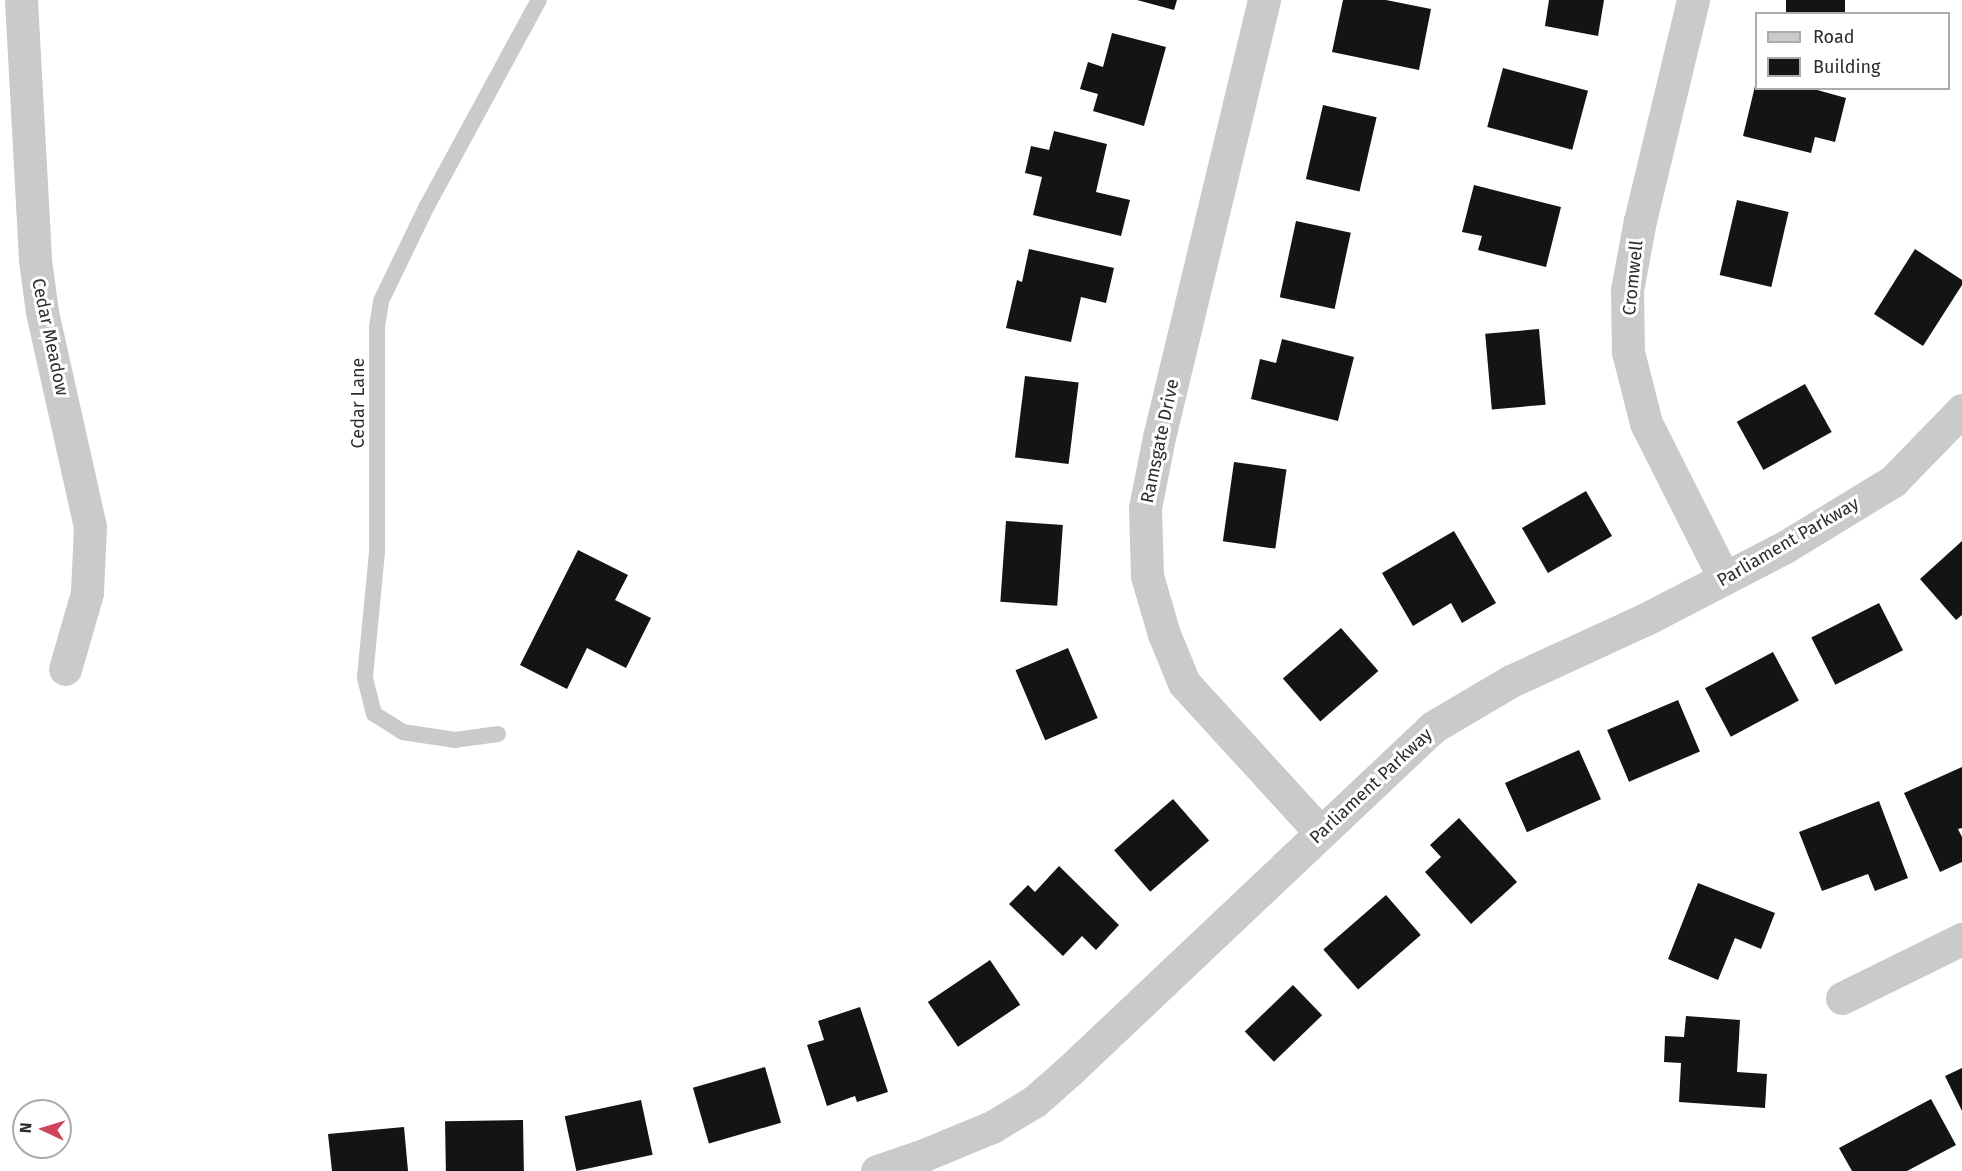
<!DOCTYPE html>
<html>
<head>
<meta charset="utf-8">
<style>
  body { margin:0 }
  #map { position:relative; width:1962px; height:1171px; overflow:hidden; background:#fff; font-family:"Fira Sans",sans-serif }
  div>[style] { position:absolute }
  .building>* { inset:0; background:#141414; transform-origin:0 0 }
  .service>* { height:16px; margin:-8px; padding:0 8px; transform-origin:8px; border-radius:8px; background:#cacaca }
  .minor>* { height:33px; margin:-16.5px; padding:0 16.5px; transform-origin:16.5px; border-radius:16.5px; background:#cacaca }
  span { translate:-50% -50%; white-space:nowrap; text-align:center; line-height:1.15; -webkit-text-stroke:6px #fff; paint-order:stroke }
  .street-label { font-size:18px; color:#2d2d2d }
  .legend { position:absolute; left:1755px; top:12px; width:195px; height:78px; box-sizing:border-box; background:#fff; border:2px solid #ababab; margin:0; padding:8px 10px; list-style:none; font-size:18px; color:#2d2d2d }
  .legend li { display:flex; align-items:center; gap:12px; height:30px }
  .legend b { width:30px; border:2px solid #ababab }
  .north { position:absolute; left:12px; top:1099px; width:60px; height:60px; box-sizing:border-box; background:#fff; border:2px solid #ababab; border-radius:50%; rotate:274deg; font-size:16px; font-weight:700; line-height:24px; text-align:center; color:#2d2d2d }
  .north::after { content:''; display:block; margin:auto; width:21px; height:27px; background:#ce4458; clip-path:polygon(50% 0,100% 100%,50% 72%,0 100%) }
</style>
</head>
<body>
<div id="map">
  <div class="building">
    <i style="clip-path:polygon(1137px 0,1177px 0,1174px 10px)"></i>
    <i style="clip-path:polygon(1343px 0,1386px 0,1431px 9px,1419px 70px,1332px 52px)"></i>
    <i style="clip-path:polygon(1549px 0,1604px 0,1598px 36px,1545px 26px)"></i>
    <i style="left:1786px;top:0;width:59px;height:15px"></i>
    <i style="clip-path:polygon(1112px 33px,1166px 47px,1144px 126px,1093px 111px,1098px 94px,1080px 89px,1088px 62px,1103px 67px)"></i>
    <i style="left:1503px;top:68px;width:88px;height:61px;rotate:15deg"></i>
    <i style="clip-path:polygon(1756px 82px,1756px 88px,1810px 88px,1846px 98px,1835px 142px,1815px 137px,1811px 153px,1743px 136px)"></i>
    <i style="left:1323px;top:105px;width:55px;height:76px;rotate:13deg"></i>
    <i style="clip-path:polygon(1054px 131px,1107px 144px,1096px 192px,1130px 200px,1121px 236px,1033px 215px,1042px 177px,1025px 173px,1031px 146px,1049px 150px)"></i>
    <i style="clip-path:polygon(1474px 185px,1561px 207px,1546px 267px,1478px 250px,1482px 236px,1462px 232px)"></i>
    <i style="left:1737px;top:200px;width:53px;height:77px;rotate:13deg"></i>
    <i style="left:1296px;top:221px;width:56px;height:78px;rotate:12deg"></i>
    <i style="clip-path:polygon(1029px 249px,1114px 268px,1106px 303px,1081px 297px,1071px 342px,1006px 328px,1017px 280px,1022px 282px)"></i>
    <i style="clip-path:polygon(1915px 249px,1962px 280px,1962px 285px,1923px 346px,1874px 314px)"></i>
    <i style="left:1539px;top:329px;width:76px;height:54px;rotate:85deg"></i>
    <i style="clip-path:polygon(1282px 339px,1354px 357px,1338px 421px,1251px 399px,1260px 359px,1276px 363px)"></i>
    <i style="left:1025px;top:376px;width:54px;height:82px;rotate:7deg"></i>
    <i style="left:1805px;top:384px;width:55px;height:78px;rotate:61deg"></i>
    <i style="left:1234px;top:462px;width:53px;height:80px;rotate:8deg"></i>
    <i style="left:1586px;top:491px;width:52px;height:74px;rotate:60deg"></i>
    <i style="left:1006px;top:521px;width:57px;height:81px;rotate:4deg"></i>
    <i style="clip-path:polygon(1454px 531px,1496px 603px,1462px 623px,1451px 603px,1413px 626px,1382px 573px)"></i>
    <i style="clip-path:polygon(1962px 541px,1962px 615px,1956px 620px,1920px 579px)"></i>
    <i style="clip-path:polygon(578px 550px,628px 575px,615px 600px,651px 618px,626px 668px,587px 648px,567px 689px,520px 665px)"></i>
    <i style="left:1879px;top:603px;width:53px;height:76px;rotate:63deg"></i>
    <i style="left:1341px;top:628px;width:57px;height:77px;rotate:49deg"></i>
    <i style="left:1068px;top:648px;width:76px;height:57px;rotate:67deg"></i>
    <i style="left:1773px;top:652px;width:55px;height:77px;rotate:62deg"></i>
    <i style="left:1678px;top:700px;width:56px;height:77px;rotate:67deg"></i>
    <i style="left:1579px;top:750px;width:54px;height:81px;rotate:66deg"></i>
    <i style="clip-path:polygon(1962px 767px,1962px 828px,1958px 829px,1962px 837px,1962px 862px,1940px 872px,1904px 793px)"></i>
    <i style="left:1173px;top:799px;width:55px;height:78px;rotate:49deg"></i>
    <i style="clip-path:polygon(1879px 801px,1908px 878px,1875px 891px,1868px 874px,1822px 891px,1799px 832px)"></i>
    <i style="clip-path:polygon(1459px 818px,1517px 882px,1471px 924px,1425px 872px,1441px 857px,1430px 845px)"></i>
    <i style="clip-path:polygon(1059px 866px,1119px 925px,1096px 950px,1082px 936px,1063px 956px,1009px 904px,1028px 885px,1035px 892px)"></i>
    <i style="clip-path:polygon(1698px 883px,1775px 913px,1761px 949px,1735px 938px,1718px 980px,1668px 959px)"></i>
    <i style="left:1386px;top:895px;width:53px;height:83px;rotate:49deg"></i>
    <i style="left:990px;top:960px;width:54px;height:75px;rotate:56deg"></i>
    <i style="left:1293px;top:985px;width:42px;height:67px;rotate:46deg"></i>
    <i style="clip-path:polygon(860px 1007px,888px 1092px,857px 1102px,855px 1096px,827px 1106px,807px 1045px,824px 1040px,818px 1021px)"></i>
    <i style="clip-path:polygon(1686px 1016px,1740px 1020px,1737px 1072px,1767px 1074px,1765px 1108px,1679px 1102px,1681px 1063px,1664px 1062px,1665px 1036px,1684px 1037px)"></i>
    <i style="left:765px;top:1067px;width:58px;height:75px;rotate:74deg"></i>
    <i style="clip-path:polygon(1962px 1068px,1962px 1111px,1945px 1076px)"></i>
    <i style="clip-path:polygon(1931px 1099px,1956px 1145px,1907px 1171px,1852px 1171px,1839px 1148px)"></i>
    <i style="left:641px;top:1100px;width:56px;height:78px;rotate:78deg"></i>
    <i style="left:523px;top:1120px;width:51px;height:78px;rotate:89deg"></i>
    <i style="clip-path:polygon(404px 1127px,408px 1171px,332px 1171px,328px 1134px)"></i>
  </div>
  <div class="service">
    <i style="left:498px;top:734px;width:43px;rotate:172.1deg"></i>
    <i style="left:455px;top:740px;width:53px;rotate:-171.3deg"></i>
    <i style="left:403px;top:732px;width:34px;rotate:-148deg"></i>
    <i style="left:374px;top:714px;width:38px;rotate:-104deg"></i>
    <i style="left:365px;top:677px;width:126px;rotate:-84.5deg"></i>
    <i style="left:377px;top:552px;width:225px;rotate:-90deg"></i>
    <i style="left:377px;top:327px;width:26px;rotate:-81deg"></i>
    <i style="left:381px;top:301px;width:106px;rotate:-64.2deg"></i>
    <i style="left:427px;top:206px;width:234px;rotate:-61.5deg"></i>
  </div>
  <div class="minor">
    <i style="left:21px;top:0;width:260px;rotate:86.9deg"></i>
    <i style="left:35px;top:260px;width:52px;rotate:82.3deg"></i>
    <i style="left:42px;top:312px;width:219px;rotate:77.4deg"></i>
    <i style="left:90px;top:526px;width:67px;rotate:92.6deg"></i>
    <i style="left:87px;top:593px;width:79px;rotate:106.1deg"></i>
    <i style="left:1264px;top:0;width:449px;rotate:103.5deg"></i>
    <i style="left:1159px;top:437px;width:72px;rotate:101.2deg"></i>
    <i style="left:1145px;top:508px;width:68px;rotate:88.3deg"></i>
    <i style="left:1147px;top:576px;width:60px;rotate:73.7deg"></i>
    <i style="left:1164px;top:634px;width:53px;rotate:67.8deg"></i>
    <i style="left:1184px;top:683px;width:203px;rotate:47.6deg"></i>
    <i style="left:1693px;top:0;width:226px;rotate:103.5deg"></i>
    <i style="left:1640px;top:220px;width:71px;rotate:100.5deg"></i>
    <i style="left:1627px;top:290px;width:62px;rotate:89.1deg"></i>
    <i style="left:1628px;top:352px;width:73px;rotate:75.8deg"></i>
    <i style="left:1646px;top:423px;width:174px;rotate:63.3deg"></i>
    <i style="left:1842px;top:998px;width:134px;rotate:-26.2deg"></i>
    <i style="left:877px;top:1171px;width:50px;rotate:-18.8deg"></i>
    <i style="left:924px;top:1155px;width:74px;rotate:-22.4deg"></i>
    <i style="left:992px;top:1127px;width:50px;rotate:-31.2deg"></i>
    <i style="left:1035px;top:1101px;width:45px;rotate:-41.4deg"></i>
    <i style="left:1069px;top:1071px;width:501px;rotate:-43.38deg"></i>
    <i style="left:1433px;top:727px;width:91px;rotate:-30.5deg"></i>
    <i style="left:1511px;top:681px;width:149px;rotate:-24.7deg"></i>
    <i style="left:1646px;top:619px;width:157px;rotate:-27.4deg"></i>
    <i style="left:1785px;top:547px;width:127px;rotate:-31.4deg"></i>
    <i style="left:1893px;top:481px;width:99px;rotate:-45.8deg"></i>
  </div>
  <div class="street-label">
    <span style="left:1633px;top:278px;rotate:-84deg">Cromwell</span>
    <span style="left:50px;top:337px;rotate:78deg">Cedar Meadow</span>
    <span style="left:358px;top:403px;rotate:-90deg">Cedar Lane</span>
    <span style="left:1160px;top:441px;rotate:-78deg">Ramsgate Drive</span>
    <span style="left:1788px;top:542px;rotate:-30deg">Parliament Parkway</span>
    <span style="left:1371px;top:786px;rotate:-43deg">Parliament Parkway</span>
  </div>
  <ul class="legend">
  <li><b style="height:8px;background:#cacaca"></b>Road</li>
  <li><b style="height:16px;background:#141414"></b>Building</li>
  </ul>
  <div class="north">N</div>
</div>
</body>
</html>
